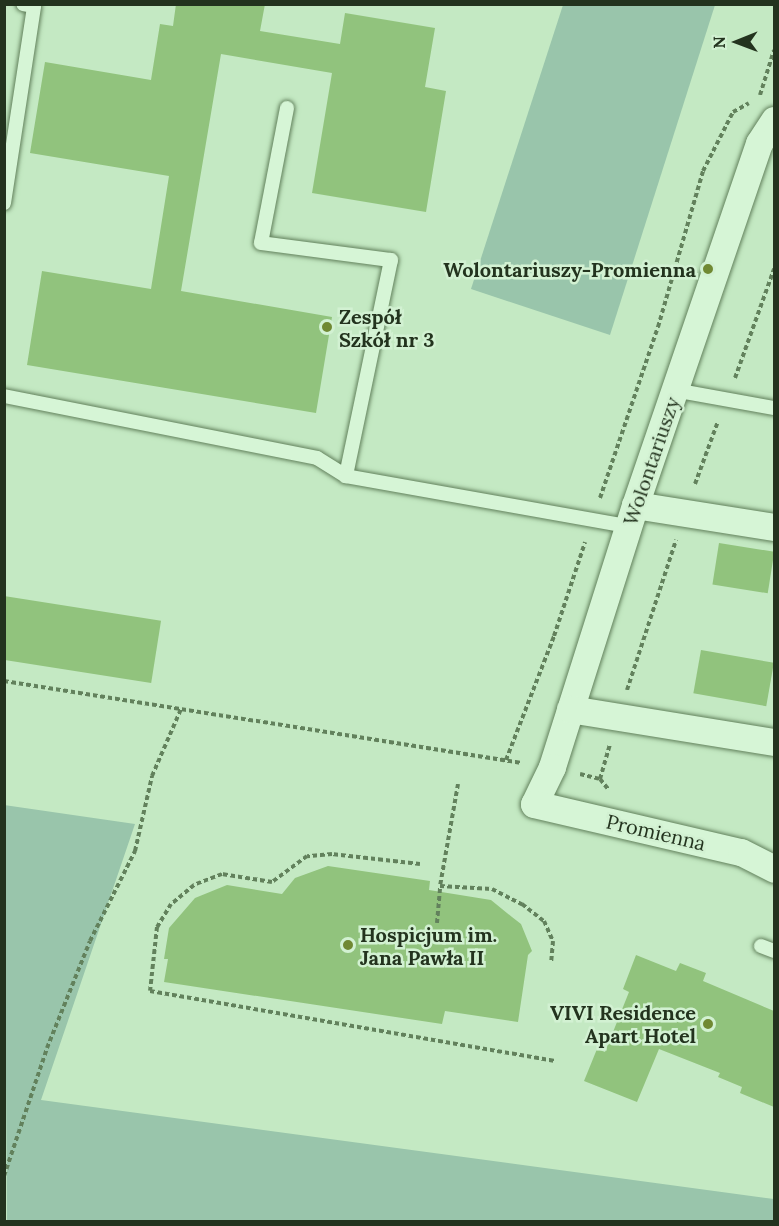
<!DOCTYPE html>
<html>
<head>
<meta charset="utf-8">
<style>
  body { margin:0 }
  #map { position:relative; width:779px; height:1226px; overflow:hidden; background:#c4e9c3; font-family:Lora,serif }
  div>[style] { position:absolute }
  .green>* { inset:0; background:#99c5ab }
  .building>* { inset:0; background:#91c37d; transform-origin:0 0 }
  .path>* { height:4px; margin-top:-2px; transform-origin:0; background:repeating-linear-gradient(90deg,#62815c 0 4.5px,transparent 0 7.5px) }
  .roads { filter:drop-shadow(0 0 2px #62815c) drop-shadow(0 0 2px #62815c) }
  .service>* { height:14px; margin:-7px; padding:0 7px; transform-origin:7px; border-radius:7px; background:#d6f5d6 }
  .minor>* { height:27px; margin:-13.5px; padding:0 13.5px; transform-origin:13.5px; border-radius:13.5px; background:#d6f5d6 }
  .dots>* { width:16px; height:16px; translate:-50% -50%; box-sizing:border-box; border:3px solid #d2f1d2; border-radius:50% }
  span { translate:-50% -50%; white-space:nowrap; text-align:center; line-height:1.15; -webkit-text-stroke:5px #d2f1d2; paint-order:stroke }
  .poi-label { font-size:20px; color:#23331e; font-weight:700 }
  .right { translate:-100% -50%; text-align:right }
  .left { translate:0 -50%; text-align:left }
  .street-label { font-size:20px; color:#23331e }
  .frame { position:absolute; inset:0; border:6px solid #23331e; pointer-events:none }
  .north { position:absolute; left:707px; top:12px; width:60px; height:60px; -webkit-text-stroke:4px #d2f1d2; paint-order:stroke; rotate:269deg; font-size:16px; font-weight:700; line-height:24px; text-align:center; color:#23331e }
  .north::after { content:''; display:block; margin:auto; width:21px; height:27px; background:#23331e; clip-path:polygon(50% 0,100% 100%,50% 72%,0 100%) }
</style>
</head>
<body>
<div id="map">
  <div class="green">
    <i style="clip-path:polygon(563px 5px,715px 5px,610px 335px,471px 289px)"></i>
    <i style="clip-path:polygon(4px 805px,135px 824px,41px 1100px,774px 1199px,774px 1221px,7px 1221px)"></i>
  </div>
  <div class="building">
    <i style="clip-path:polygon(176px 4px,265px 4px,260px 31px,340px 44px,345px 13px,435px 28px,425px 87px,446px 91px,426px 212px,312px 193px,332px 73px,221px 54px,181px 291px,332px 317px,316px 413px,27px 365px,42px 271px,151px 289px,169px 176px,30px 153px,45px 62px,151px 80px,160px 24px,173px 26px)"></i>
    <i style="left:719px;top:543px;width:56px;height:42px;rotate:9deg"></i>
    <i style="left:4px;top:596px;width:159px;height:63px;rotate:9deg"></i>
    <i style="left:701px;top:650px;width:74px;height:44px;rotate:10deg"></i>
    <i style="clip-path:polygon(328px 866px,430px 881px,429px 890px,491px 900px,512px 917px,521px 924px,532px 951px,528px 955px,518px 1022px,445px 1011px,442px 1024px,164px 982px,168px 959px,164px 959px,169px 928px,195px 898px,227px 885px,282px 894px,295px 878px)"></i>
    <i style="clip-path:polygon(636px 955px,676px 971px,680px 963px,706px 973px,703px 981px,774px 1011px,774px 1107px,740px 1093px,742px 1087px,718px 1077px,720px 1073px,659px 1049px,637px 1102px,584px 1081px,597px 1049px,605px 1052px,629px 992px,623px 989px)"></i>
  </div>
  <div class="path">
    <i style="left:760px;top:95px;width:47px;rotate:-72.7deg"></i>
    <i style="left:735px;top:378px;width:116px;rotate:-70.3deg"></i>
    <i style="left:695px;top:484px;width:67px;rotate:-69.9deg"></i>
    <i style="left:600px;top:498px;width:181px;rotate:-71.3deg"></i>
    <i style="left:658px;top:327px;width:162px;rotate:-73.9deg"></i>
    <i style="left:703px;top:171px;width:66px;rotate:-63deg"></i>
    <i style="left:733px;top:112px;width:18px;rotate:-29deg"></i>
    <i style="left:4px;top:681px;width:524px;rotate:9deg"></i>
    <i style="left:627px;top:690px;width:158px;rotate:-71.9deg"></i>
    <i style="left:506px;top:760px;width:133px;rotate:-68.8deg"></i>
    <i style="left:554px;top:636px;width:99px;rotate:-71.7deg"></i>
    <i style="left:580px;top:774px;width:21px;rotate:14deg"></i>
    <i style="left:600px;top:779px;width:35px;rotate:-74deg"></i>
    <i style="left:600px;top:779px;width:14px;rotate:51deg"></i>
    <i style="left:458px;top:784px;width:104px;rotate:100deg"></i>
    <i style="left:440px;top:886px;width:52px;rotate:3.3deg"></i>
    <i style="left:492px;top:889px;width:34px;rotate:27deg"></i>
    <i style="left:522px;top:904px;width:28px;rotate:38deg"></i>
    <i style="left:544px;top:921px;width:22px;rotate:66deg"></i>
    <i style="left:553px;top:941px;width:22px;rotate:95deg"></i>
    <i style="left:420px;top:864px;width:89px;rotate:-173.5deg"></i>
    <i style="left:332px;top:854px;width:25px;rotate:175deg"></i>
    <i style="left:307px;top:856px;width:44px;rotate:143.4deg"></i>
    <i style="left:272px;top:882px;width:51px;rotate:-170.9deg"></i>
    <i style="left:222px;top:874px;width:30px;rotate:159deg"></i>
    <i style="left:194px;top:885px;width:30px;rotate:140deg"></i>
    <i style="left:171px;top:904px;width:27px;rotate:121deg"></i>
    <i style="left:157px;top:927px;width:64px;rotate:96.2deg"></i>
    <i style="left:150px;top:991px;width:411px;rotate:9.8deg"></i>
    <i style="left:437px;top:923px;width:37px;rotate:-85deg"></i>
    <i style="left:4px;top:1176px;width:135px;rotate:-71.4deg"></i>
    <i style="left:47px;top:1048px;width:115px;rotate:-68.1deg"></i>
    <i style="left:90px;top:941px;width:101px;rotate:-63.4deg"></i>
    <i style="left:135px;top:851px;width:77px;rotate:-77.2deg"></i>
    <i style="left:152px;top:776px;width:73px;rotate:-66.6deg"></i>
  </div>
  <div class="roads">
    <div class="service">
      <i style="left:287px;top:108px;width:137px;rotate:100.9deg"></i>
      <i style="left:261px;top:243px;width:131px;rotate:7.5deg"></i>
      <i style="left:391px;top:260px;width:221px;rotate:101.8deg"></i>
      <i style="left:4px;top:203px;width:199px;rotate:-81.3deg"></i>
      <i style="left:34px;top:6px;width:11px;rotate:-170deg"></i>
      <i style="left:674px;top:390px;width:102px;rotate:10.2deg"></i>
      <i style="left:4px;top:396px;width:319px;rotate:11.2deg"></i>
      <i style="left:317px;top:458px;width:34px;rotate:32deg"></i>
      <i style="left:346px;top:476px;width:286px;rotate:10.1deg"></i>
      <i style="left:761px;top:946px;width:14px;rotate:21deg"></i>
    </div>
    <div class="minor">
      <i style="left:774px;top:120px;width:27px;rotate:123deg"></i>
      <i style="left:759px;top:143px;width:383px;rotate:108.9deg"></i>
      <i style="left:635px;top:505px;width:275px;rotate:107.6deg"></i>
      <i style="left:552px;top:767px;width:41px;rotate:115.9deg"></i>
      <i style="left:534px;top:804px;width:212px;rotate:13.1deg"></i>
      <i style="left:741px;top:852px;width:37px;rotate:27deg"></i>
      <i style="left:635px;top:505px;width:141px;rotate:9deg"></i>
      <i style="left:570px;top:709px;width:207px;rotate:9.2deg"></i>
    </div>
  </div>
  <div class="dots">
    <i style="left:708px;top:269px;background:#708933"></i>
    <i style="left:327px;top:327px;background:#708933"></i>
    <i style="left:348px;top:945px;background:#708933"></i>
    <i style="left:708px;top:1024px;background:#708933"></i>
  </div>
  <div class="poi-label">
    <span class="right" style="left:696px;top:269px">Wolontariuszy-Promienna</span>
    <span class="left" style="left:339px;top:328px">Zespół<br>Szkół nr 3</span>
    <span class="left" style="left:360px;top:946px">Hospicjum im.<br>Jana Pawła II</span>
    <span class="right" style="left:696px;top:1024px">VIVI Residence<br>Apart Hotel</span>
  </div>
  <div class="street-label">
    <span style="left:651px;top:461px;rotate:-71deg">Wolontariuszy</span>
    <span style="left:656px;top:832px;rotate:13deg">Promienna</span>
  </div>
  <div class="frame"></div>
  <div class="north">N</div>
</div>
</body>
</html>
